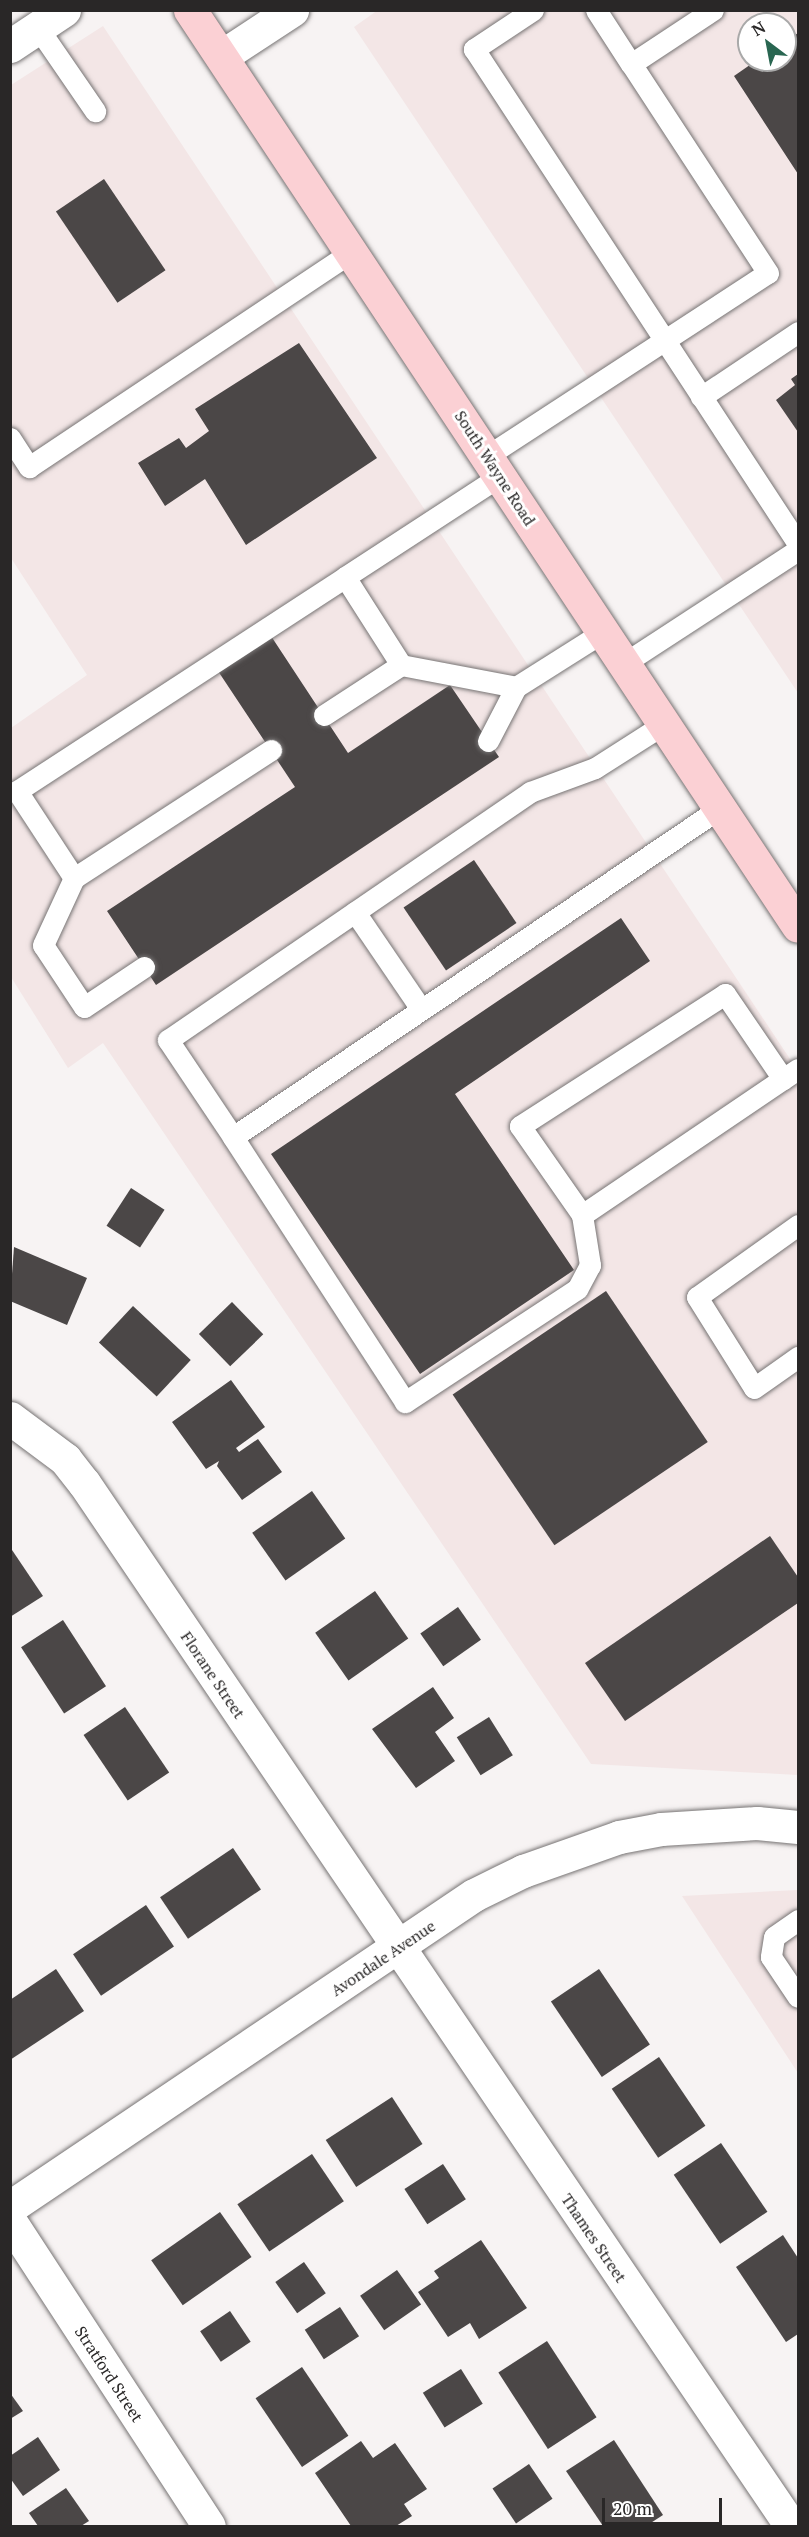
<!DOCTYPE html>
<html>
<head>
<meta charset="utf-8">
<style>
  body { margin:0 }
  #map { position:relative; width:809px; height:2537px; overflow:hidden; background:#f7f3f3; font-family:"PT Serif",serif }
  div>[style] { position:absolute }
  .built>* { inset:0; background:#f3e6e6 }
  .building>* { inset:0; background:#4b4747; transform-origin:0 0 }
  .roads { filter:drop-shadow(0 0 2px #777474) drop-shadow(0 0 2px #777474) }
  .lane>* { height:21px; margin:-10.5px; padding:0 10.5px; transform-origin:10.5px; border-radius:10.5px; background:#fff }
  .street>* { height:33px; margin:-16.5px; padding:0 16.5px; transform-origin:16.5px; border-radius:16.5px; background:#fff }
  .secondary>* { height:33px; margin:-16.5px; padding:0 16.5px; transform-origin:16.5px; border-radius:16.5px; background:#fbd0d4 }
  span { translate:-50% -50%; white-space:nowrap; text-align:center; line-height:1.15; -webkit-text-stroke:6px #fff; paint-order:stroke }
  .street-label { font-size:16px; color:#292727 }
  .frame { position:absolute; inset:0; border:12px solid #292727; pointer-events:none }
  .north { position:absolute; left:737px; top:12px; width:60px; height:60px; box-sizing:border-box; background:#fff; border:2px solid #a9a9a9; border-radius:50%; rotate:328deg; font-size:16px; font-weight:700; line-height:24px; text-align:center; color:#292727 }
  .north::after { content:''; display:block; margin:auto; width:21px; height:27px; background:#296651; clip-path:polygon(50% 0,100% 100%,50% 72%,0 100%) }
  .scale { position:absolute; left:602px; top:2498px; width:120px; height:27px; box-sizing:border-box; border:3px solid #292727; border-top:0; padding-left:8px; font-size:18px; line-height:21px; white-space:nowrap; color:#292727; -webkit-text-stroke:4px #fff; paint-order:stroke }
</style>
</head>
<body>
<div id="map">
  <div class="built">
    <i style="clip-path:polygon(evenodd,378px 10px,798px 11px,798px 693px,354px 27px,378px 10px,749px 24px,785px 24px,785px 60px,749px 60px,749px 24px)"></i>
    <i style="clip-path:polygon(103px 26px,798px 1071px,798px 1775px,591px 1764px,103px 1043px,68px 1068px,11px 977px,11px 728px,87px 675px,11px 558px,11px 85px)"></i>
    <i style="clip-path:polygon(798px 1890px,798px 2073px,682px 1896px)"></i>
  </div>
  <div class="building">
    <i style="clip-path:polygon(798px 33px,798px 174px,734px 76px,757px 60px,785px 60px,785px 42px)"></i>
    <i style="left:104px;top:179px;width:110px;height:58px;rotate:56deg"></i>
    <i style="clip-path:polygon(299px 343px,377px 458px,246px 545px,205px 479px,165px 506px,138px 463px,179px 438px,186px 448px,209px 431px,195px 409px)"></i>
    <i style="clip-path:polygon(798px 374px,798px 432px,776px 400px,795px 385px,791px 379px)"></i>
    <i style="clip-path:polygon(271px 636px,348px 753px,450px 685px,499px 757px,156px 985px,107px 911px,295px 787px,218px 671px)"></i>
    <i style="left:474px;top:860px;width:76px;height:85px;rotate:56deg"></i>
    <i style="clip-path:polygon(621px 918px,650px 961px,455px 1094px,574px 1270px,420px 1374px,271px 1154px)"></i>
    <i style="left:131px;top:1188px;width:40px;height:45px;rotate:33deg"></i>
    <i style="clip-path:polygon(14px 1247px,87px 1278px,67px 1325px,10px 1301px)"></i>
    <i style="left:606px;top:1291px;width:182px;height:185px;rotate:56deg"></i>
    <i style="left:232px;top:1302px;width:45px;height:46px;rotate:46deg"></i>
    <i style="left:133px;top:1306px;width:79px;height:50px;rotate:43deg"></i>
    <i style="clip-path:polygon(231px 1380px,265px 1427px,236px 1448px,239px 1452px,258px 1439px,282px 1472px,242px 1500px,217px 1466px,219px 1461px,206px 1469px,172px 1422px)"></i>
    <i style="left:312px;top:1491px;width:58px;height:73px;rotate:55deg"></i>
    <i style="clip-path:polygon(770px 1536px,798px 1577px,798px 1603px,625px 1721px,585px 1663px)"></i>
    <i style="clip-path:polygon(10px 1547px,43px 1596px,10px 1617px)"></i>
    <i style="left:375px;top:1591px;width:58px;height:73px;rotate:55deg"></i>
    <i style="left:458px;top:1607px;width:40px;height:46px;rotate:55deg"></i>
    <i style="left:63px;top:1620px;width:79px;height:50px;rotate:57deg"></i>
    <i style="clip-path:polygon(433px 1687px,454px 1718px,435px 1732px,455px 1761px,416px 1788px,372px 1729px)"></i>
    <i style="left:125px;top:1707px;width:79px;height:50px;rotate:56deg"></i>
    <i style="left:489px;top:1717px;width:45px;height:38px;rotate:58deg"></i>
    <i style="left:233px;top:1848px;width:50px;height:88px;rotate:56deg"></i>
    <i style="left:146px;top:1905px;width:50px;height:88px;rotate:56deg"></i>
    <i style="clip-path:polygon(56px 1969px,84px 2011px,10px 2060px,10px 2000px)"></i>
    <i style="left:599px;top:1969px;width:91px;height:58px;rotate:56deg"></i>
    <i style="left:659px;top:2057px;width:83px;height:57px;rotate:56deg"></i>
    <i style="left:392px;top:2097px;width:56px;height:79px;rotate:57deg"></i>
    <i style="left:721px;top:2143px;width:83px;height:57px;rotate:56deg"></i>
    <i style="left:312px;top:2154px;width:57px;height:90px;rotate:56deg"></i>
    <i style="left:443px;top:2164px;width:42px;height:46px;rotate:57deg"></i>
    <i style="left:220px;top:2212px;width:55px;height:84px;rotate:55deg"></i>
    <i style="clip-path:polygon(783px 2235px,798px 2258px,798px 2334px,786px 2342px,736px 2267px)"></i>
    <i style="clip-path:polygon(481px 2240px,527px 2308px,479px 2339px,470px 2323px,448px 2337px,418px 2292px,439px 2278px,434px 2271px)"></i>
    <i style="left:304px;top:2262px;width:38px;height:35px;rotate:55deg"></i>
    <i style="left:397px;top:2270px;width:42px;height:45px;rotate:55deg"></i>
    <i style="left:340px;top:2307px;width:35px;height:42px;rotate:57deg"></i>
    <i style="left:230px;top:2311px;width:37px;height:36px;rotate:56deg"></i>
    <i style="left:547px;top:2341px;width:91px;height:58px;rotate:57deg"></i>
    <i style="left:302px;top:2367px;width:83px;height:56px;rotate:56deg"></i>
    <i style="left:461px;top:2369px;width:41px;height:45px;rotate:58deg"></i>
    <i style="clip-path:polygon(10px 2393px,23px 2411px,10px 2419px)"></i>
    <i style="clip-path:polygon(38px 2437px,60px 2470px,23px 2496px,10px 2478px,10px 2456px)"></i>
    <i style="clip-path:polygon(614px 2440px,663px 2515px,646px 2526px,603px 2526px,566px 2471px)"></i>
    <i style="clip-path:polygon(361px 2441px,373px 2458px,395px 2443px,427px 2489px,404px 2504px,412px 2516px,396px 2526px,351px 2526px,315px 2473px)"></i>
    <i style="left:529px;top:2464px;width:42px;height:44px;rotate:56deg"></i>
    <i style="clip-path:polygon(66px 2488px,89px 2521px,81px 2526px,38px 2526px,29px 2513px)"></i>
  </div>
  <div class="roads">
    <div class="lane">
      <i style="left:533px;top:10px;width:71px;rotate:146.5deg"></i>
      <i style="left:474px;top:49px;width:592px;rotate:56.79deg"></i>
      <i style="left:596px;top:10px;width:64px;rotate:57.1deg"></i>
      <i style="left:38px;top:28px;width:101px;rotate:55.5deg"></i>
      <i style="left:701px;top:397px;width:117px;rotate:-33.8deg"></i>
      <i style="left:10px;top:438px;width:35px;rotate:57deg"></i>
      <i style="left:29px;top:467px;width:387px;rotate:-33.7deg"></i>
      <i style="left:487px;top:456px;width:335px;rotate:-33.1deg"></i>
      <i style="left:768px;top:273px;width:250px;rotate:-123.2deg"></i>
      <i style="left:631px;top:64px;width:98px;rotate:-33.4deg"></i>
      <i style="left:500px;top:476px;width:185px;rotate:146.9deg"></i>
      <i style="left:345px;top:577px;width:104px;rotate:57.5deg"></i>
      <i style="left:401px;top:665px;width:117px;rotate:10.8deg"></i>
      <i style="left:623px;top:664px;width:209px;rotate:-33.1deg"></i>
      <i style="left:324px;top:715px;width:92px;rotate:-33deg"></i>
      <i style="left:488px;top:741px;width:61px;rotate:-62.6deg"></i>
      <i style="left:516px;top:687px;width:103px;rotate:-32.3deg"></i>
      <i style="left:74px;top:878px;width:104px;rotate:-123.2deg"></i>
      <i style="left:17px;top:791px;width:392px;rotate:-33.1deg"></i>
      <i style="left:355px;top:912px;width:117px;rotate:55.8deg"></i>
      <i style="left:144px;top:967px;width:72px;rotate:146.3deg"></i>
      <i style="left:84px;top:1007px;width:74px;rotate:-123.5deg"></i>
      <i style="left:43px;top:945px;width:74px;rotate:-65.2deg"></i>
      <i style="left:74px;top:878px;width:235px;rotate:-33deg"></i>
      <i style="left:783px;top:1079px;width:103px;rotate:-124.3deg"></i>
      <i style="left:725px;top:994px;width:244px;rotate:147.2deg"></i>
      <i style="left:520px;top:1126px;width:108px;rotate:55.1deg"></i>
      <i style="left:582px;top:1215px;width:243px;rotate:-34.1deg"></i>
      <i style="left:783px;top:1079px;width:18px;rotate:-34deg"></i>
      <i style="left:233px;top:1137px;width:117px;rotate:-123.8deg"></i>
      <i style="left:168px;top:1040px;width:439px;rotate:-34.4deg"></i>
      <i style="left:530px;top:792px;width:69px;rotate:-20.3deg"></i>
      <i style="left:595px;top:768px;width:82px;rotate:-32.5deg"></i>
      <i style="left:582px;top:1215px;width:51px;rotate:80.9deg"></i>
      <i style="left:590px;top:1265px;width:27px;rotate:118deg"></i>
      <i style="left:577px;top:1289px;width:206px;rotate:146.7deg"></i>
      <i style="left:405px;top:1402px;width:316px;rotate:-123deg"></i>
      <i style="left:233px;top:1137px;width:588px;rotate:-34.04deg"></i>
      <i style="left:798px;top:1225px;width:124px;rotate:144.5deg"></i>
      <i style="left:697px;top:1297px;width:107px;rotate:57.9deg"></i>
      <i style="left:754px;top:1388px;width:54px;rotate:-35.2deg"></i>
      <i style="left:798px;top:1920px;width:29px;rotate:145deg"></i>
      <i style="left:774px;top:1937px;width:20px;rotate:99deg"></i>
      <i style="left:771px;top:1957px;width:48px;rotate:56deg"></i>
    </div>
    <div class="street">
      <i style="left:10px;top:46px;width:65px;rotate:-33.7deg"></i>
      <i style="left:222px;top:56px;width:84px;rotate:-33.3deg"></i>
      <i style="left:10px;top:1418px;width:69px;rotate:36.7deg"></i>
      <i style="left:65px;top:1459px;width:31px;rotate:52deg"></i>
      <i style="left:84px;top:1483px;width:1260px;rotate:55.87deg"></i>
      <i style="left:10px;top:2207px;width:559px;rotate:-33.92deg"></i>
      <i style="left:474px;top:1895px;width:55px;rotate:-26.1deg"></i>
      <i style="left:523px;top:1871px;width:102px;rotate:-19.5deg"></i>
      <i style="left:619px;top:1837px;width:43px;rotate:-10.8deg"></i>
      <i style="left:661px;top:1829px;width:96px;rotate:-3.6deg"></i>
      <i style="left:757px;top:1823px;width:41px;rotate:5.6deg"></i>
      <i style="left:10px;top:2221px;width:364px;rotate:56.9deg"></i>
    </div>
    <div class="secondary">
      <i style="left:190px;top:10px;width:1099px;rotate:56.43deg"></i>
    </div>
  </div>
  <div class="street-label">
    <span style="left:495px;top:468px;rotate:57deg">South Wayne Road</span>
    <span style="left:213px;top:1675px;rotate:56deg">Florane Street</span>
    <span style="left:383px;top:1958px;rotate:-34deg">Avondale Avenue</span>
    <span style="left:594px;top:2238px;rotate:56deg">Thames Street</span>
    <span style="left:109px;top:2374px;rotate:57deg">Stratford Street</span>
  </div>
  <div class="frame"></div>
  <div class="north">N</div>
  <div class="scale">20 m</div>
</div>
</body>
</html>
